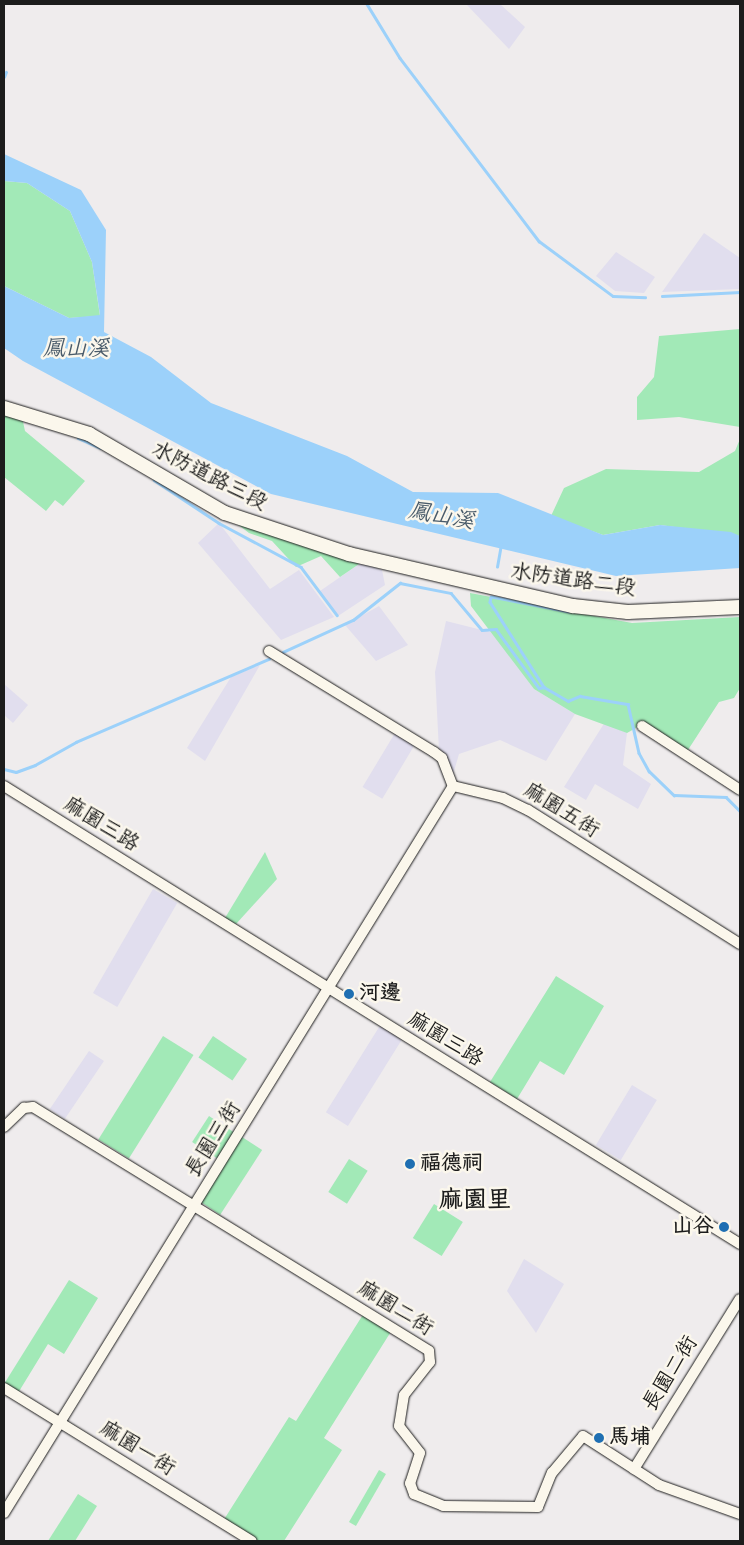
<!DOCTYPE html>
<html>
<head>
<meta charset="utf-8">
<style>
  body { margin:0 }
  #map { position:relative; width:744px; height:1545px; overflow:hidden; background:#efeced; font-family:"Indie Flower","LXGW WenKai TC",sans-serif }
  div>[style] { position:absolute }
  .built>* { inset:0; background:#e1deee; transform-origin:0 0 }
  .green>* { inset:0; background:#a2e9b7; transform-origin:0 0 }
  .water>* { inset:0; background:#9cd1fa }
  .stream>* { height:2.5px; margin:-1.25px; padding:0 1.25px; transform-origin:1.25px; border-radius:1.25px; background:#9cd1fa }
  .roads { filter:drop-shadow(0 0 1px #1c1c1c) drop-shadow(0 0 1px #1c1c1c) }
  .street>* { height:10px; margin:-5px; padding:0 5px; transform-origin:5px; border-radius:5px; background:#fbf7ec }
  .secondary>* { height:14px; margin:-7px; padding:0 7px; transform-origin:7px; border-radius:7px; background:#fbf7ec }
  .dots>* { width:14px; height:14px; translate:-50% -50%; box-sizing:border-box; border:2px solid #fbf7ec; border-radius:50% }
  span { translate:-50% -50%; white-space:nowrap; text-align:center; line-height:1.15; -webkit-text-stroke:5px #fbf7ec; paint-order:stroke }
  .street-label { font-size:21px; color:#1c1c1c }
  .poi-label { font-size:21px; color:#1c1c1c; font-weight:700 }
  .left { translate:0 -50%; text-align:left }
  .right { translate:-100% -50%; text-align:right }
  .water-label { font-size:22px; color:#495b6a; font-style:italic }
  .quarter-label { font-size:24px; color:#1c1c1c; font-weight:700 }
  .frame { position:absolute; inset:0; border:5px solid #1c1c1c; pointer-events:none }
</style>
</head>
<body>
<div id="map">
  <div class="built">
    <i style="clip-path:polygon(466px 4px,500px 4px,525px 27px,509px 49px)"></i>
    <i style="clip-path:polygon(704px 233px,740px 258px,740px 289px,662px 292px)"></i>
    <i style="clip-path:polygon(616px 252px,655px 277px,644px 293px,615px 291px,596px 276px)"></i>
    <i style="clip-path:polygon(219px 523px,270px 589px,299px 570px,334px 617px,281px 640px,198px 543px)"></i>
    <i style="clip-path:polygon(362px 562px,382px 570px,385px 585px,338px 616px,320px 591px)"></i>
    <i style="clip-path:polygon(379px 606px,408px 645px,376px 661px,345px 625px)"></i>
    <i style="clip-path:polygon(446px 621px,494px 633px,534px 689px,575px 714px,546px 761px,500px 740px,459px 754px,452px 778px,439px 751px,435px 672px)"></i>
    <i style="clip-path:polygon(260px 665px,205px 761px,187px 748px,231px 677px)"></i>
    <i style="clip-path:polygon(4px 684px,28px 705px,13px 723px,4px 715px)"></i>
    <i style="clip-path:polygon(605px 722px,627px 733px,623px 765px,651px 784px,638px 809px,595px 784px,586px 800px,564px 787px)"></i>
    <i style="left:395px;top:733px;width:23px;height:63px;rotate:31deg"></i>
    <i style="left:153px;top:889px;width:28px;height:120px;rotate:30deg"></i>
    <i style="left:381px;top:1024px;width:26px;height:104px;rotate:32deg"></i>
    <i style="left:89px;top:1051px;width:18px;height:70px;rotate:34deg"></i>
    <i style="left:632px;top:1085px;width:29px;height:70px;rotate:31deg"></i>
    <i style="clip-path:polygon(524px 1259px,564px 1284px,536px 1333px,507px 1291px)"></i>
  </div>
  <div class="green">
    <i style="clip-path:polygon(4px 181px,27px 183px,70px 211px,92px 262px,100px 316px,69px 318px,4px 286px)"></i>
    <i style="clip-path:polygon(740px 329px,740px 427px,679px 417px,637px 420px,637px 397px,654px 377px,659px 336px)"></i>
    <i style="clip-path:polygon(4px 412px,22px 417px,25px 431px,85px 481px,63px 506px,55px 500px,46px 511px,4px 477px)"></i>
    <i style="clip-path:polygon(740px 439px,740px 536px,660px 525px,603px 535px,551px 516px,564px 488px,606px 469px,699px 472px,735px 451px)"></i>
    <i style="clip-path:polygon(236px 523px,362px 562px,340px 577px,321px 556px,296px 567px,272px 541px,249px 533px)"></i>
    <i style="clip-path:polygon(470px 593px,632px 623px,740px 617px,740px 688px,734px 698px,719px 702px,686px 753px,645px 723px,627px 733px,575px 714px,534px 689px,471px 606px)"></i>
    <i style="clip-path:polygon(265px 852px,277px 879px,236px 924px,225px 918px)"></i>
    <i style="clip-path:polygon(556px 976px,604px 1006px,564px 1075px,540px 1061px,517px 1099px,490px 1082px)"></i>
    <i style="left:163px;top:1036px;width:36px;height:122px;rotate:32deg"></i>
    <i style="left:213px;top:1036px;width:41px;height:26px;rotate:34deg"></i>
    <i style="left:209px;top:1116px;width:31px;height:31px;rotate:33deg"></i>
    <i style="left:242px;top:1137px;width:24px;height:77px;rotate:33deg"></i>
    <i style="left:349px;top:1159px;width:22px;height:39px;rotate:32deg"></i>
    <i style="left:434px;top:1204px;width:34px;height:40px;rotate:32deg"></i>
    <i style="clip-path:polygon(69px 1280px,98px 1298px,64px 1354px,48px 1344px,18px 1393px,4px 1384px)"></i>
    <i style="clip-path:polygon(364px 1313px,392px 1330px,324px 1438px,342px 1450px,284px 1541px,256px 1541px,223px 1521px,289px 1417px,296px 1421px)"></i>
    <i style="left:379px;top:1470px;width:8px;height:60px;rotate:30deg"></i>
    <i style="clip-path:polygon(78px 1494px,97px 1506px,75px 1541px,48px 1541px)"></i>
  </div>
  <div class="water">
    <i style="clip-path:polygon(4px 154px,81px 190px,106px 230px,104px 332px,151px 357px,211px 403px,347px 456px,413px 492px,498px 493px,603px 535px,660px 525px,731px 532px,740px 536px,740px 568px,616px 576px,271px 494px,23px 361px,4px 348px,4px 286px,69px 318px,100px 315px,92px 262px,70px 211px,27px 183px,4px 181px)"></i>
  </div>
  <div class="stream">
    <i style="left:367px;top:4px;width:63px;rotate:58.6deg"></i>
    <i style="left:400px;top:58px;width:230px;rotate:52.8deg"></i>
    <i style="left:539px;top:241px;width:92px;rotate:36.6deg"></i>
    <i style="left:613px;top:296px;width:32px;rotate:2deg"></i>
    <i style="left:4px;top:77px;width:5px;rotate:-68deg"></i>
    <i style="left:662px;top:296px;width:78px;rotate:-2.9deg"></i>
    <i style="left:78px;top:438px;width:24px;rotate:24deg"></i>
    <i style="left:154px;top:480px;width:78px;rotate:33.5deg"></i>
    <i style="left:219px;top:523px;width:93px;rotate:28.2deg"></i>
    <i style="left:301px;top:567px;width:60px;rotate:53.1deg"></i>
    <i style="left:497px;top:567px;width:23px;rotate:-80deg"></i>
    <i style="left:569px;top:612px;width:79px;rotate:-169.1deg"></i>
    <i style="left:491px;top:597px;width:5px;rotate:101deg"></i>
    <i style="left:490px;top:602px;width:101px;rotate:57.6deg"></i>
    <i style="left:544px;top:687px;width:28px;rotate:30deg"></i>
    <i style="left:568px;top:701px;width:13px;rotate:-23deg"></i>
    <i style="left:580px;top:696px;width:49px;rotate:9.5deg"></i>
    <i style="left:628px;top:704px;width:50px;rotate:77.3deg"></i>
    <i style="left:639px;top:753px;width:21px;rotate:61deg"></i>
    <i style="left:649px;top:771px;width:35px;rotate:44deg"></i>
    <i style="left:674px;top:795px;width:52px;rotate:2.2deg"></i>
    <i style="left:726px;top:797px;width:20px;rotate:45deg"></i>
    <i style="left:283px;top:652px;width:77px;rotate:-24.6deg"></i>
    <i style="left:353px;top:620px;width:60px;rotate:-38.2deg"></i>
    <i style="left:400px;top:583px;width:52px;rotate:11.1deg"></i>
    <i style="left:451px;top:593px;width:48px;rotate:50deg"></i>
    <i style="left:482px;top:630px;width:14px;rotate:-4deg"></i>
    <i style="left:496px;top:629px;width:73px;rotate:53.9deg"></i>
    <i style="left:539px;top:688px;width:5px;rotate:-11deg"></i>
    <i style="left:4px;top:769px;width:12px;rotate:14deg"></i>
    <i style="left:16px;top:772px;width:20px;rotate:-20deg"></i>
    <i style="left:35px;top:765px;width:47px;rotate:-29.3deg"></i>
    <i style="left:76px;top:742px;width:210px;rotate:-23.3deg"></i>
  </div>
  <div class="roads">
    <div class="street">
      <i style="left:269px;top:651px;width:193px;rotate:31.5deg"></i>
      <i style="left:434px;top:752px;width:10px;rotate:37deg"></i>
      <i style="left:442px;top:758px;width:30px;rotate:69deg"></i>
      <i style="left:453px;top:786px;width:51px;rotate:13.5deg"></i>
      <i style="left:503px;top:798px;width:28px;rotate:26deg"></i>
      <i style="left:528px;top:810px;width:251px;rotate:32.3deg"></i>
      <i style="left:642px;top:726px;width:117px;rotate:33.1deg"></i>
      <i style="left:4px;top:786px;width:867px;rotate:31.89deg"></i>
      <i style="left:4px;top:1127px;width:28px;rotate:-44deg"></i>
      <i style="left:24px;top:1108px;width:9px;rotate:-6deg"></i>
      <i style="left:33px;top:1107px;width:465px;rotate:31.6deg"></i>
      <i style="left:429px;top:1351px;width:11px;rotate:85deg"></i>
      <i style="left:430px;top:1362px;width:42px;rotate:128.2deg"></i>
      <i style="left:404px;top:1395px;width:31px;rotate:99deg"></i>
      <i style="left:399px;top:1426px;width:34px;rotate:52deg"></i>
      <i style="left:420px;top:1453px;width:32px;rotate:108deg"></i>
      <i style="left:410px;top:1483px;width:12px;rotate:70deg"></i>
      <i style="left:414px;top:1494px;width:31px;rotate:22deg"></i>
      <i style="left:443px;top:1506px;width:95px;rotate:0.6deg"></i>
      <i style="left:538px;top:1507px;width:37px;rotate:-68deg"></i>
      <i style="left:552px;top:1473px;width:48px;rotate:-50deg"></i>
      <i style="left:583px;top:1436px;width:90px;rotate:32.8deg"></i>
      <i style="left:659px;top:1485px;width:86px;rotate:19.7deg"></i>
      <i style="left:4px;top:1388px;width:291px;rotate:31.7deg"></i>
      <i style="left:634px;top:1469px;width:200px;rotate:-58.1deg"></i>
      <i style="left:4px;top:1513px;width:854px;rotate:-58.3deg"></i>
    </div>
    <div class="secondary">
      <i style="left:4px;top:408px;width:89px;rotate:17deg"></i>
      <i style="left:89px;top:434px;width:157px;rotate:30.2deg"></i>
      <i style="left:225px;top:513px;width:131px;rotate:18.3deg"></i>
      <i style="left:349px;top:554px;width:230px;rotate:13.1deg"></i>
      <i style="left:573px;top:606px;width:55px;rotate:6.2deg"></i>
      <i style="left:628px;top:612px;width:112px;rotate:-2.6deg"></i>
    </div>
  </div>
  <div class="dots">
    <i style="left:349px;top:994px;background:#1f6fb2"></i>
    <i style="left:410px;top:1164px;background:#1f6fb2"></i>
    <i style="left:724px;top:1227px;background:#1f6fb2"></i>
    <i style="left:599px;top:1438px;background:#1f6fb2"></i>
  </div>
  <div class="street-label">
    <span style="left:209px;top:477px;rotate:27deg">水防道路三段</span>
    <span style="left:573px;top:581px;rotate:8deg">水防道路二段</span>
    <span style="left:561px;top:811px;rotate:32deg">麻園五街</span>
    <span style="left:101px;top:825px;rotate:32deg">麻園三路</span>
    <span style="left:445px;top:1040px;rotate:32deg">麻園三路</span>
    <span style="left:214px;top:1140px;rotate:-58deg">長園三街</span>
    <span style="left:395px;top:1309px;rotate:32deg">麻園二街</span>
    <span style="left:671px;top:1374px;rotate:-58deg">長園二街</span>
    <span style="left:137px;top:1449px;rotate:32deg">麻園一街</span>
  </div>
  <div class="poi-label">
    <span class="left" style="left:359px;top:994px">河邊</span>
    <span class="left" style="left:420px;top:1164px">福德祠</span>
    <span class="right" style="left:714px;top:1227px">山谷</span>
    <span class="left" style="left:609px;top:1438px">馬埔</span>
  </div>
  <div class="water-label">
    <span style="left:76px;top:351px">鳳山溪</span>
    <span style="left:441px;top:518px;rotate:10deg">鳳山溪</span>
  </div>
  <div class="quarter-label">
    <span style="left:475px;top:1202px">麻園里</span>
  </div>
  <div class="frame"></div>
</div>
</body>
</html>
